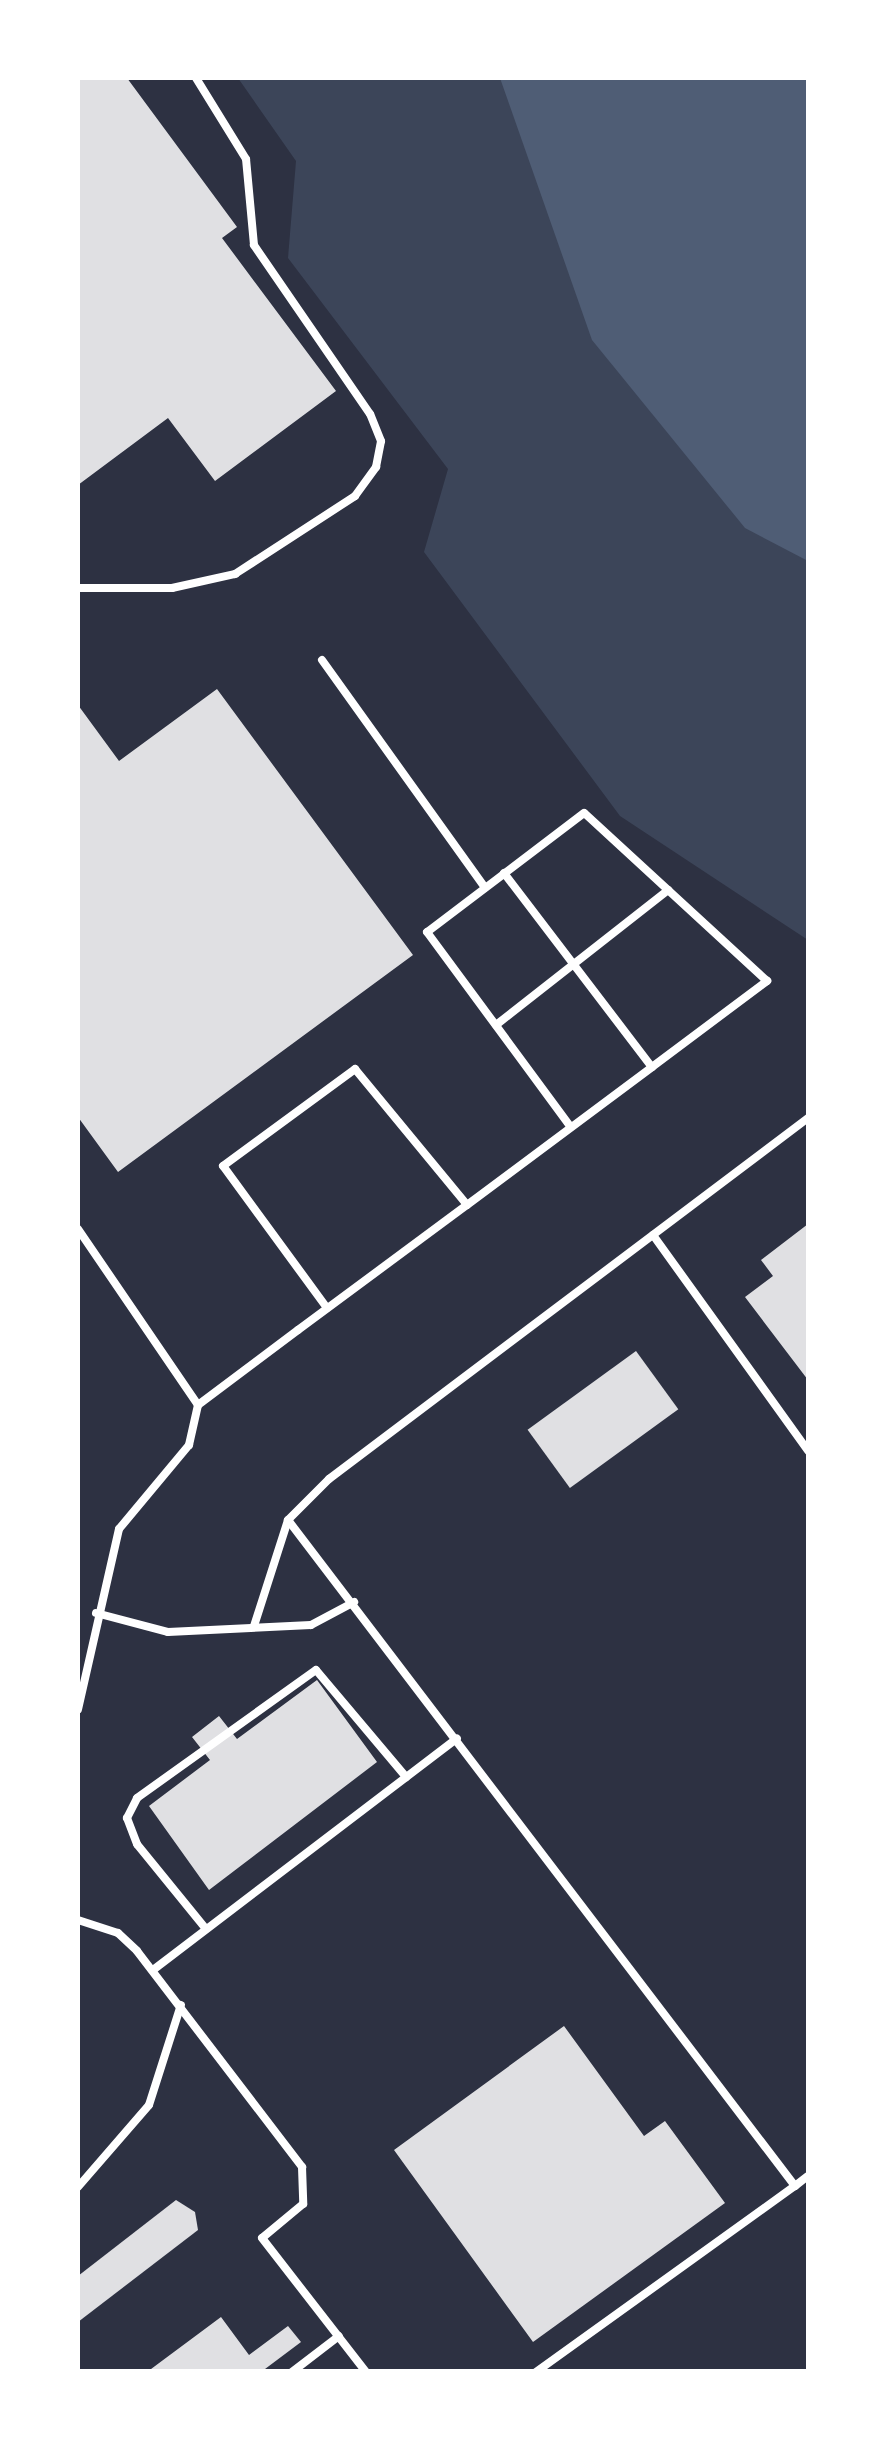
<!DOCTYPE html>
<html>
<head>
<meta charset="utf-8">
<style>
  body { margin:0 }
  #map { position:relative; width:886px; height:2449px; overflow:hidden; background:#2d3142; font-family:"Golos Text",sans-serif }
  div>[style] { position:absolute }
  .green>* { inset:0; background:#3c4559 }
  .water>* { inset:0; background:#4f5d75 }
  .building>* { inset:0; background:#e0e0e3; transform-origin:0 0 }
  .service>* { height:8px; margin:-4px; padding:0 4px; transform-origin:4px; border-radius:4px; background:#fff }
  span { translate:-50% -50%; white-space:nowrap; text-align:center; line-height:1.15; -webkit-text-stroke:8px #fff; paint-order:stroke }
  .frame { position:absolute; inset:0; border:80px solid #fff; pointer-events:none }
</style>
</head>
<body>
<div id="map">
  <div class="green">
    <i style="clip-path:polygon(238px 78px,808px 78px,808px 940px,620px 816px,424px 552px,448px 469px,288px 258px,296px 161px)"></i>
  </div>
  <div class="water">
    <i style="clip-path:polygon(500px 78px,808px 78px,808px 561px,745px 528px,592px 340px)"></i>
  </div>
  <div class="building">
    <i style="clip-path:polygon(78px 78px,127px 78px,237px 227px,222px 238px,336px 391px,215px 481px,168px 418px,78px 485px)"></i>
    <i style="clip-path:polygon(217px 689px,413px 955px,118px 1172px,78px 1117px,78px 705px,119px 761px)"></i>
    <i style="clip-path:polygon(808px 1224px,808px 1380px,745px 1297px,773px 1276px,761px 1260px)"></i>
    <i style="left:636px;top:1351px;width:72px;height:134px;rotate:54deg"></i>
    <i style="clip-path:polygon(317px 1680px,377px 1762px,209px 1890px,149px 1806px,210px 1760px,192px 1737px,219px 1716px,237px 1739px)"></i>
    <i style="clip-path:polygon(564px 2026px,644px 2136px,665px 2121px,725px 2203px,533px 2342px,394px 2150px)"></i>
    <i style="clip-path:polygon(176px 2200px,195px 2212px,198px 2230px,78px 2322px,78px 2276px)"></i>
    <i style="clip-path:polygon(221px 2317px,249px 2355px,288px 2326px,301px 2342px,261px 2372px,147px 2372px)"></i>
  </div>
  <div class="service">
    <i style="left:78px;top:588px;width:94px"></i>
    <i style="left:172px;top:588px;width:65px;rotate:-12.5deg"></i>
    <i style="left:235px;top:574px;width:143px;rotate:-33deg"></i>
    <i style="left:355px;top:496px;width:36px;rotate:-54deg"></i>
    <i style="left:376px;top:467px;width:26px;rotate:-79deg"></i>
    <i style="left:381px;top:441px;width:29px;rotate:-112deg"></i>
    <i style="left:370px;top:414px;width:205px;rotate:-124.5deg"></i>
    <i style="left:254px;top:245px;width:86px;rotate:-95.3deg"></i>
    <i style="left:246px;top:159px;width:95px;rotate:-121.7deg"></i>
    <i style="left:322px;top:660px;width:280px;rotate:54.4deg"></i>
    <i style="left:504px;top:873px;width:244px;rotate:52.7deg"></i>
    <i style="left:496px;top:1025px;width:219px;rotate:-38.1deg"></i>
    <i style="left:78px;top:1229px;width:213px;rotate:55.7deg"></i>
    <i style="left:198px;top:1405px;width:41px;rotate:102.7deg"></i>
    <i style="left:189px;top:1445px;width:109px;rotate:129.8deg"></i>
    <i style="left:119px;top:1529px;width:185px;rotate:102.8deg"></i>
    <i style="left:653px;top:1235px;width:266px;rotate:54.3deg"></i>
    <i style="left:327px;top:1308px;width:176px;rotate:-126.2deg"></i>
    <i style="left:223px;top:1166px;width:164px;rotate:-36.3deg"></i>
    <i style="left:355px;top:1069px;width:176px;rotate:50.5deg"></i>
    <i style="left:198px;top:1405px;width:125px;rotate:-36.9deg"></i>
    <i style="left:298px;top:1330px;width:210px;rotate:-36.5deg"></i>
    <i style="left:467px;top:1205px;width:231px;rotate:-36.7deg"></i>
    <i style="left:652px;top:1067px;width:144px;rotate:-36.8deg"></i>
    <i style="left:767px;top:981px;width:248px;rotate:-137.4deg"></i>
    <i style="left:584px;top:813px;width:197px;rotate:142.8deg"></i>
    <i style="left:427px;top:932px;width:242px;rotate:53.6deg"></i>
    <i style="left:288px;top:1520px;width:837px;rotate:52.72deg"></i>
    <i style="left:795px;top:2186px;width:16px;rotate:-38deg"></i>
    <i style="left:96px;top:1613px;width:74px;rotate:14.8deg"></i>
    <i style="left:168px;top:1632px;width:143px;rotate:-2.8deg"></i>
    <i style="left:311px;top:1625px;width:49px;rotate:-28.1deg"></i>
    <i style="left:254px;top:1626px;width:111px;rotate:-72.2deg"></i>
    <i style="left:288px;top:1520px;width:58px;rotate:-45deg"></i>
    <i style="left:329px;top:1479px;width:600px;rotate:-37deg"></i>
    <i style="left:78px;top:1920px;width:42px;rotate:18deg"></i>
    <i style="left:118px;top:1933px;width:26px;rotate:43deg"></i>
    <i style="left:137px;top:1951px;width:272px;rotate:52.6deg"></i>
    <i style="left:302px;top:2167px;width:37px;rotate:88deg"></i>
    <i style="left:303px;top:2204px;width:53px;rotate:140.3deg"></i>
    <i style="left:262px;top:2238px;width:170px;rotate:52.2deg"></i>
    <i style="left:206px;top:1929px;width:109px;rotate:-129.1deg"></i>
    <i style="left:137px;top:1844px;width:28px;rotate:-111deg"></i>
    <i style="left:127px;top:1818px;width:22px;rotate:-63deg"></i>
    <i style="left:137px;top:1798px;width:220px;rotate:-35.6deg"></i>
    <i style="left:316px;top:1670px;width:140px;rotate:49.9deg"></i>
    <i style="left:153px;top:1970px;width:382px;rotate:-37.3deg"></i>
    <i style="left:78px;top:2187px;width:108px;rotate:-49.1deg"></i>
    <i style="left:149px;top:2105px;width:105px;rotate:-72.3deg"></i>
    <i style="left:292px;top:2372px;width:59px;rotate:-37.5deg"></i>
    <i style="left:536px;top:2372px;width:319px;rotate:-35.7deg"></i>
  </div>
  <div class="frame"></div>
</div>
</body>
</html>
